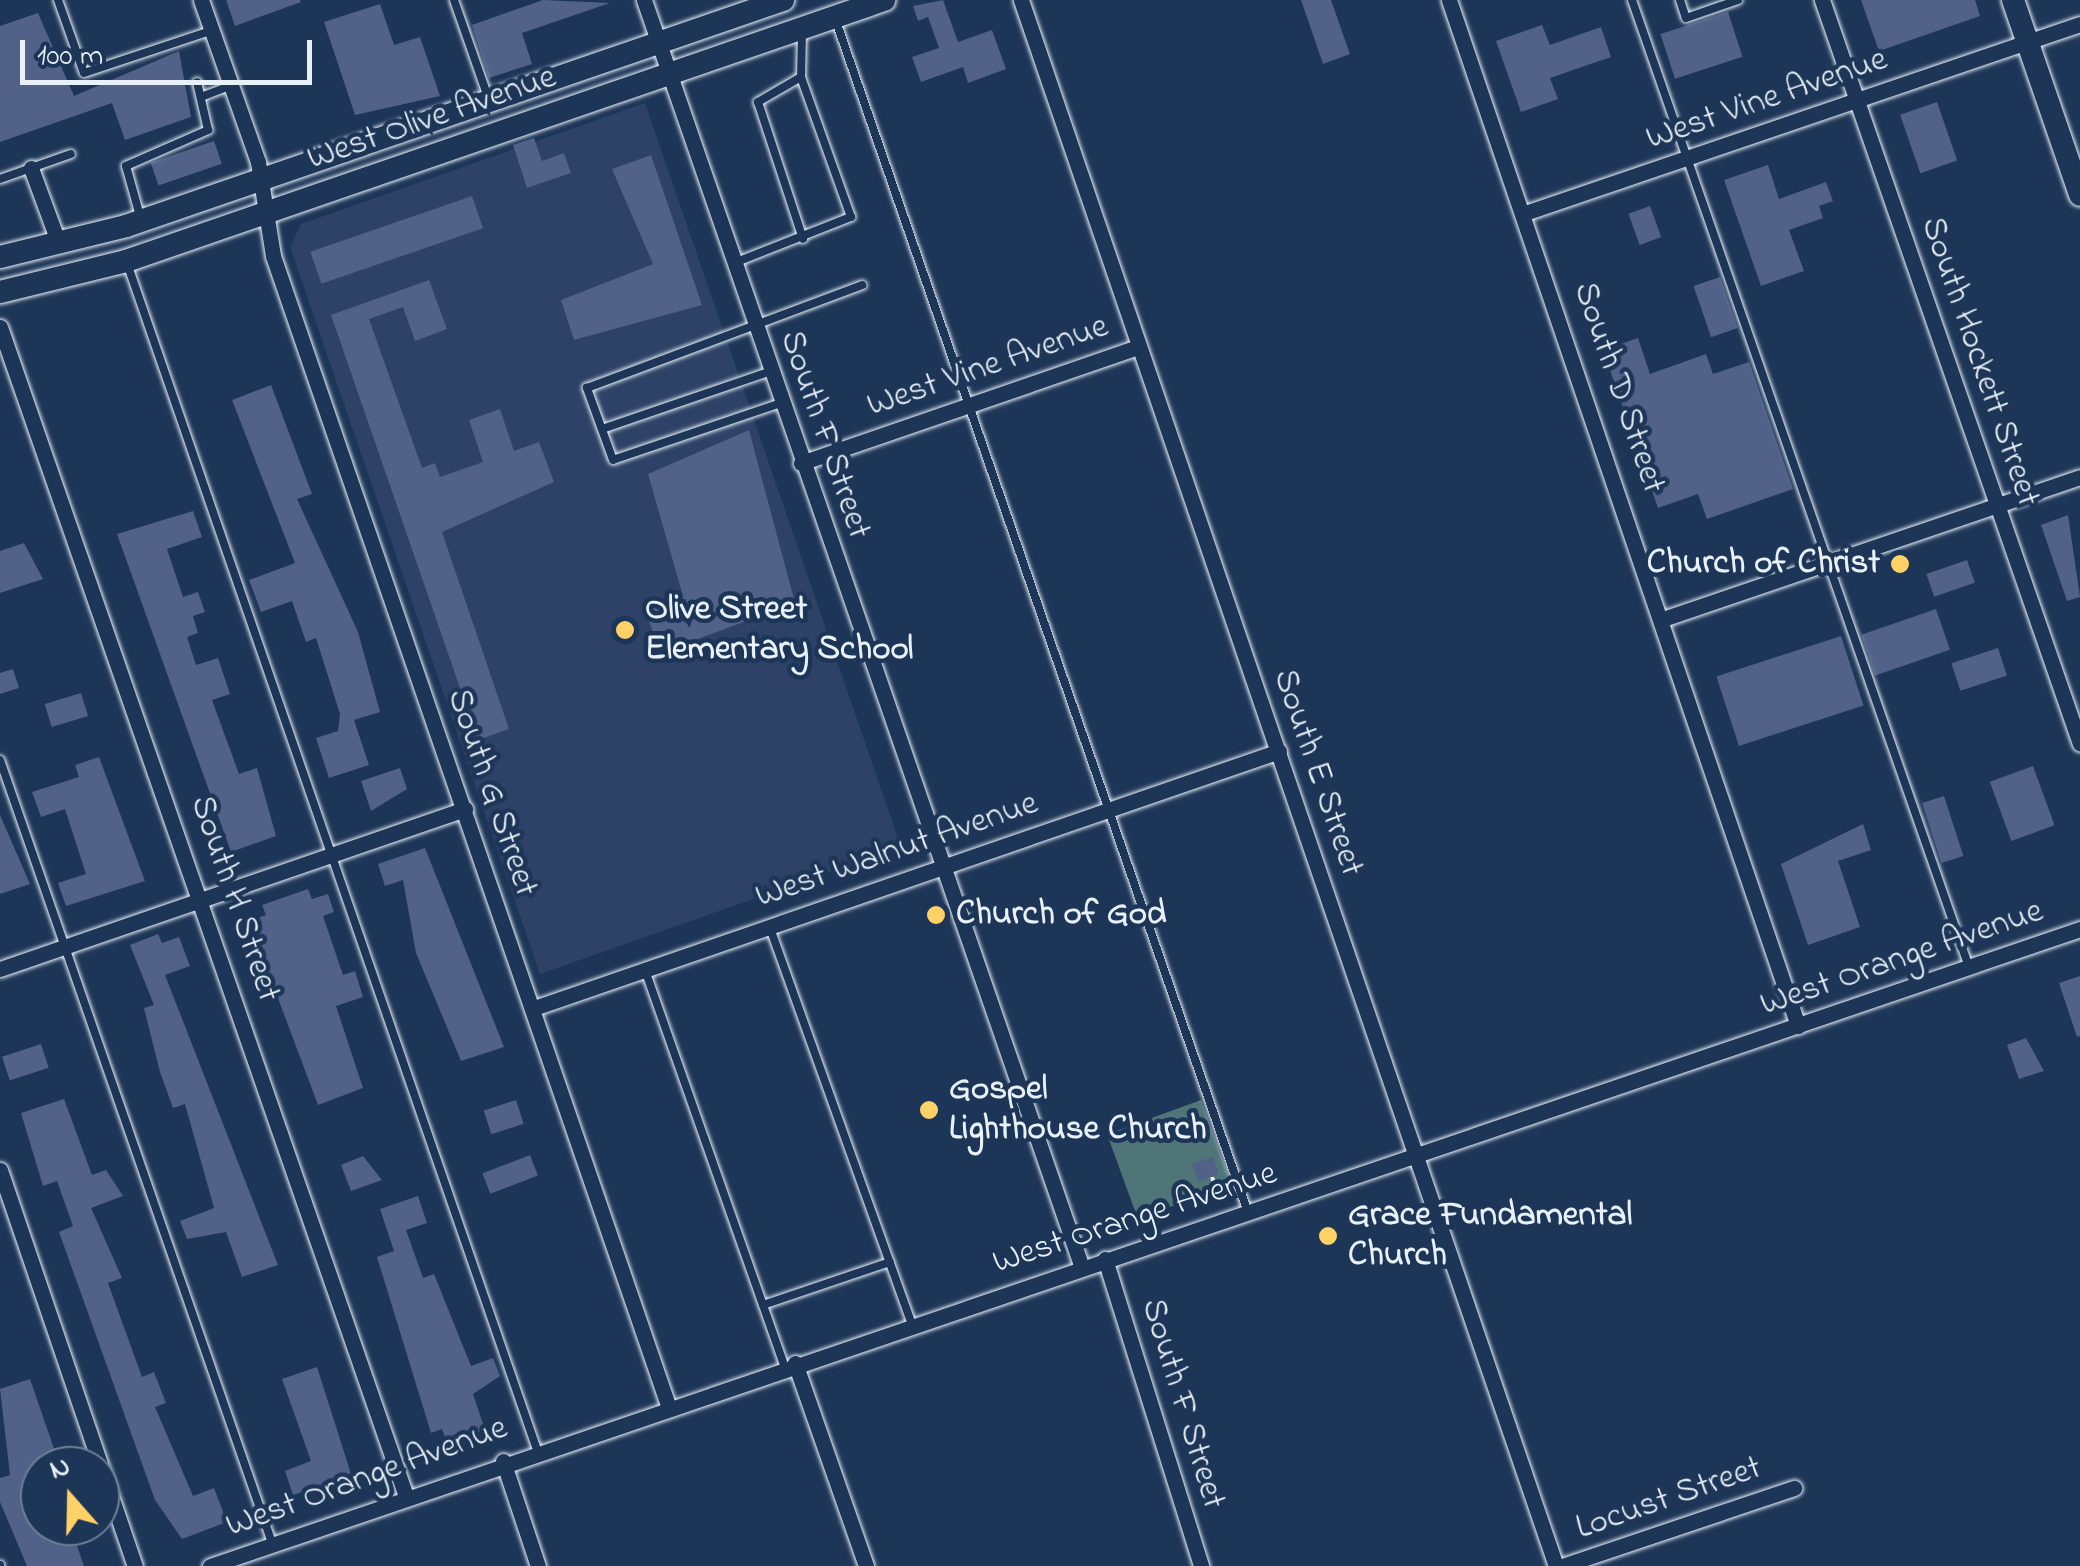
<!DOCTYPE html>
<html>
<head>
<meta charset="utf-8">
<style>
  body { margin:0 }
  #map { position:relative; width:2080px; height:1566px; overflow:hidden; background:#1d3557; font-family:"Indie Flower",sans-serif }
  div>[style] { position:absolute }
  .built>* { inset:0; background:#2d4266 }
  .green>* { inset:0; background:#4f7578; transform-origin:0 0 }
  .building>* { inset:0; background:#516188; transform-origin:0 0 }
  .path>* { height:4px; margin-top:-2px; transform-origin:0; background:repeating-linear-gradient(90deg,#e8f1f8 0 10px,transparent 0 18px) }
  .roads { filter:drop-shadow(0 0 2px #e8f1f8) drop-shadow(0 0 2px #e8f1f8) }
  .lane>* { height:8px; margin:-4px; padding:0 4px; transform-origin:4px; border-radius:4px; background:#1d3557 }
  .street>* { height:15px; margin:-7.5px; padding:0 7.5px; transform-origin:7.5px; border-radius:7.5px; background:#1d3557 }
  .secondary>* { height:22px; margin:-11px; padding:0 11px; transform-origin:11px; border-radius:11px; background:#1d3557 }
  .dots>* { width:28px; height:28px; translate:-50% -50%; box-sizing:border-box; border:5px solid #1d3557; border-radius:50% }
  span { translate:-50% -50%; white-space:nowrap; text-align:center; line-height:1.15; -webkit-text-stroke:9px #1d3557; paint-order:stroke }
  .street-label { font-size:35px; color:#e8f1f8 }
  .poi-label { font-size:35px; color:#e8f1f8; font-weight:700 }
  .right { translate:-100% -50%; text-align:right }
  .left { translate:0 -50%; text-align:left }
  .north { position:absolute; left:20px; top:1446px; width:100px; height:100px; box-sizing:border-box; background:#1d3557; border:2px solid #6e8097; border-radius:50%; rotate:340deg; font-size:28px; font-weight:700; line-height:40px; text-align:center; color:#e8f1f8 }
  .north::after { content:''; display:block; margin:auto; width:35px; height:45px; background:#ffd166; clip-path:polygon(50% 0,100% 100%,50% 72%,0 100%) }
  .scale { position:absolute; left:20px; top:40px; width:292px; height:45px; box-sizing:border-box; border:5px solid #e8f1f8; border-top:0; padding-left:12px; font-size:30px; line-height:35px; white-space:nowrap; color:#e8f1f8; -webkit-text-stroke:8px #1d3557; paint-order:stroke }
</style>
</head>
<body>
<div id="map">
  <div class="built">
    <i style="clip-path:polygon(645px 103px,901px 847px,540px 974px,290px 247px,301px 224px)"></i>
  </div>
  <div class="green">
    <i style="left:1201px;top:1100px;width:90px;height:100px;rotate:70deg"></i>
  </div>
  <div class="building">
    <i style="clip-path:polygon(226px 0,300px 0,301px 2px,235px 26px)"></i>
    <i style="clip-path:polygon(543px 0,610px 3px,522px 33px,532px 64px,489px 78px,472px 25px)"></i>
    <i style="clip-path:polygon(943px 0,958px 42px,992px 30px,1006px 69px,968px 83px,963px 67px,921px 82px,912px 57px,939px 48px,928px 17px,918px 21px,913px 6px)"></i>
    <i style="clip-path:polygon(1301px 0,1331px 0,1350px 54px,1323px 64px)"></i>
    <i style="clip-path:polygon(1861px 0,1975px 0,1980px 16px,1879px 51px)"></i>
    <i style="clip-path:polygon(380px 4px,394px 45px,420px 37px,440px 96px,355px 115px,324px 22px)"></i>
    <i style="left:1728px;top:12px;width:47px;height:71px;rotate:72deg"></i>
    <i style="clip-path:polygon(38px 13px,74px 96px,179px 51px,191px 117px,125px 140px,112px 103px,0 142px,0 26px)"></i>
    <i style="clip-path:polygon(1542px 25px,1550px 45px,1601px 27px,1611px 57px,1550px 78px,1558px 99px,1521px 112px,1496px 41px)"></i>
    <i style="left:1937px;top:102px;width:62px;height:39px;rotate:71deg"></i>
    <i style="clip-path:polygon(534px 138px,542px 161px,564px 153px,571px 173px,527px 188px,513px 145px)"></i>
    <i style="left:214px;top:141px;width:24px;height:67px;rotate:71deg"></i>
    <i style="clip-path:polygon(651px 155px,702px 305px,574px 340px,561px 300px,653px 264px,612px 169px)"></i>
    <i style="clip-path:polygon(1768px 165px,1779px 199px,1826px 182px,1833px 201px,1819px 206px,1823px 218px,1789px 230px,1804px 271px,1761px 286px,1724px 180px)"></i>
    <i style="left:472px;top:196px;width:34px;height:171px;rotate:71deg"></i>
    <i style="left:1650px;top:206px;width:33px;height:23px;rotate:70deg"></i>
    <i style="left:1720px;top:277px;width:54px;height:28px;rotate:71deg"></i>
    <i style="clip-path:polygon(429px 280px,447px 329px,415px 341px,403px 307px,369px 319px,422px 468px,435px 463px,440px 477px,483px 462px,469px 420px,500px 409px,514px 451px,539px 442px,554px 482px,442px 532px,509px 729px,478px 740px,331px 315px)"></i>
    <i style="clip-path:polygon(1638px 338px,1650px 374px,1706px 354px,1713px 374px,1749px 362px,1793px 489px,1707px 519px,1698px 494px,1658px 508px,1603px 350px)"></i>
    <i style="clip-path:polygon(271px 385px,312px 494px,297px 499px,358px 632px,380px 712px,354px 720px,369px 765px,329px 778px,316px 738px,338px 731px,340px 714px,316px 638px,306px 642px,292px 601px,261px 612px,249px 580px,295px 563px,232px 400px)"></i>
    <i style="clip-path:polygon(749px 430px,795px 603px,660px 653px,645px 609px,683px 596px,648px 474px)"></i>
    <i style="clip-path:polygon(193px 511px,202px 537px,167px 549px,183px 597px,198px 592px,205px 612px,193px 616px,198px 633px,187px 637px,196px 665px,218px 658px,230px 694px,212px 700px,239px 774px,257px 768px,276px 836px,231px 852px,117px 534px)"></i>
    <i style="clip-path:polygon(2068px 515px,2080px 597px,2067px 601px,2041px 525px)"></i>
    <i style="clip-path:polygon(24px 543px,43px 579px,0 593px,0 551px)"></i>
    <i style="left:1967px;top:560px;width:24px;height:43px;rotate:71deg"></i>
    <i style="left:1936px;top:609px;width:43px;height:79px;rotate:71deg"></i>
    <i style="left:1841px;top:636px;width:73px;height:131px;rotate:72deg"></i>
    <i style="left:1998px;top:648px;width:29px;height:49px;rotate:72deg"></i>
    <i style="clip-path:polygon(13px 669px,19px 688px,0 694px,0 673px)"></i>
    <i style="left:81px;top:693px;width:24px;height:38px;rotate:73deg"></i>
    <i style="clip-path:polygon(99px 757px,145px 881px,66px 906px,58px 883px,86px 874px,65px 809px,41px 817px,32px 792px,79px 777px,75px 765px)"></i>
    <i style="left:2033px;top:766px;width:63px;height:46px;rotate:70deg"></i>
    <i style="clip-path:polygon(400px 768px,407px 789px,371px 811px,361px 781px)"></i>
    <i style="left:1944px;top:796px;width:63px;height:23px;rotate:72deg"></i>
    <i style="clip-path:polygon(0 815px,30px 884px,0 894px)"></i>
    <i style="clip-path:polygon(1863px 824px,1871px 850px,1838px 861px,1860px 927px,1808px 945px,1781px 864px)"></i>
    <i style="clip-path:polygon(425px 848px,504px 1047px,461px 1061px,416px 953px,403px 880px,385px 886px,378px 864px)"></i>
    <i style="clip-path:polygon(308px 889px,312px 899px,328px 894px,334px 912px,323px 916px,343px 975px,355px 971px,363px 997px,336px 1006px,363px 1088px,318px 1105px,249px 921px,266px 915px,262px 905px)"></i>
    <i style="clip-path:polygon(158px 934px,162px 943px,179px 937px,190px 966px,165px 975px,278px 1265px,242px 1277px,226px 1232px,187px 1239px,180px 1221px,214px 1208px,185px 1104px,173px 1108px,160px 1072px,144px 1008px,154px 1005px,130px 945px)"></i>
    <i style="clip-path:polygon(2080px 976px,2080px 1036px,2077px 1037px,2059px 983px)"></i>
    <i style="clip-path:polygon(2026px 1038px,2044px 1071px,2019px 1079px,2007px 1045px)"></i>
    <i style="left:41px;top:1044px;width:25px;height:41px;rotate:72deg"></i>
    <i style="clip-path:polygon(64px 1099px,92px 1175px,106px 1170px,123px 1196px,91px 1208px,122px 1278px,108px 1283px,142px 1377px,154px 1372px,166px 1403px,155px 1407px,193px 1496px,214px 1488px,227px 1522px,182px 1539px,155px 1500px,59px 1232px,73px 1226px,57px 1181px,43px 1186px,21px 1113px)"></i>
    <i style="left:516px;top:1100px;width:25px;height:34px;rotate:72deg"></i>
    <i style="left:530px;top:1155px;width:22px;height:51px;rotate:69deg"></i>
    <i style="clip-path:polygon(363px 1156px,382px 1180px,351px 1191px,341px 1165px)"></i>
    <i style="left:1213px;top:1157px;width:18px;height:22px;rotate:71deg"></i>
    <i style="clip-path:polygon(418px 1196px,427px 1223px,406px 1230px,423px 1278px,434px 1274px,471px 1366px,493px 1358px,500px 1376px,473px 1394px,485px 1430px,447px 1443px,442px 1429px,431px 1433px,377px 1257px,394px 1251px,380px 1209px)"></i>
    <i style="clip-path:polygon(317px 1367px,352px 1477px,293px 1495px,285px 1471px,311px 1461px,282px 1379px)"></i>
    <i style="clip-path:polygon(30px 1379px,60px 1466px,40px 1466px,40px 1526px,70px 1526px,84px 1566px,27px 1566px,0 1502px,0 1478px,10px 1475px,0 1389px)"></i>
  </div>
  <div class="path">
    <i style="left:1212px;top:1177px;width:16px;rotate:72deg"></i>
  </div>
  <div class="roads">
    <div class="lane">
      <i style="left:58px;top:0;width:77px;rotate:70.4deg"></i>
      <i style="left:84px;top:73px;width:133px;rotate:-18.4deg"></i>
      <i style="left:454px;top:0;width:106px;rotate:70.7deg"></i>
      <i style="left:1632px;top:0;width:1024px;rotate:70.79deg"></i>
      <i style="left:1680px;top:0;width:19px;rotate:72deg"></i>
      <i style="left:1686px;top:18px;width:55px;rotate:-19.1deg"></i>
      <i style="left:836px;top:21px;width:1261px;rotate:70.93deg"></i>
      <i style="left:801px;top:77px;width:50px;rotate:149.8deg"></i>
      <i style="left:758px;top:102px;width:144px;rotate:71.8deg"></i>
      <i style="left:201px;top:97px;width:31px;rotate:-21deg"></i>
      <i style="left:0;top:179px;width:75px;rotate:-19.4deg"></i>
      <i style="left:140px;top:216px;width:52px;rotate:-105.6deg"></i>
      <i style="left:126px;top:166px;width:90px;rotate:-23.7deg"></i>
      <i style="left:208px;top:130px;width:49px;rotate:-102.9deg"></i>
      <i style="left:734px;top:263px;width:126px;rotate:-21.5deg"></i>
      <i style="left:851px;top:217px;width:149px;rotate:-109.7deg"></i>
      <i style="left:801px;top:77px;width:43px;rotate:-88.7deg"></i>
      <i style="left:128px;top:266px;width:1253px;rotate:70.94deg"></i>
      <i style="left:781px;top:403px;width:177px;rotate:161.3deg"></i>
      <i style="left:613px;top:460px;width:77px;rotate:-109.9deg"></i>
      <i style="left:587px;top:388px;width:294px;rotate:-20.5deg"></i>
      <i style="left:602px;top:429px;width:179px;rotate:-18.9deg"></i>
      <i style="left:0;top:760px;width:829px;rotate:70.84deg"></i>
      <i style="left:770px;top:928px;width:421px;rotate:70.3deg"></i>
      <i style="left:645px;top:970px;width:421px;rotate:70.6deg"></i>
      <i style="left:763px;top:1305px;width:134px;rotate:-18.7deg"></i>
      <i style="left:0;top:1565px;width:1px;rotate:90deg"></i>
    </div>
    <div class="street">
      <i style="left:201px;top:0;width:172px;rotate:70.6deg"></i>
      <i style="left:258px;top:162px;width:95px;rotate:80.9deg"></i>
      <i style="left:273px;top:256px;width:1218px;rotate:71.03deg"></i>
      <i style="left:644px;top:0;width:1342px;rotate:70.94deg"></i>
      <i style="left:1021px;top:0;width:1655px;rotate:71.14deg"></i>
      <i style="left:1449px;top:0;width:1084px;rotate:71.21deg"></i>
      <i style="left:1822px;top:0;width:787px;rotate:70.87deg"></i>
      <i style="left:31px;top:168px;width:81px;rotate:69.8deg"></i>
      <i style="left:1525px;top:213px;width:586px;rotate:-18.81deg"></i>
      <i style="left:0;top:327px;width:1234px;rotate:70.85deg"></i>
      <i style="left:801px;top:463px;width:355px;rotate:-19deg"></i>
      <i style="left:1666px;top:618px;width:437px;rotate:-18.8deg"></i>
      <i style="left:0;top:969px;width:492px;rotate:-19deg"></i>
      <i style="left:534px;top:1008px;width:788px;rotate:-19.03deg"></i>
      <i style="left:0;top:1170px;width:418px;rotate:71.2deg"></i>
      <i style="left:1105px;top:1259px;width:322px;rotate:72.6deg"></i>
      <i style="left:795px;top:1363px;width:215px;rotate:70.7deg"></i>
      <i style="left:503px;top:1461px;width:111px;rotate:71.6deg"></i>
      <i style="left:210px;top:1566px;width:1976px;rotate:-18.81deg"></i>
      <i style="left:1562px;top:1566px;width:245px;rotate:-18.6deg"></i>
    </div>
    <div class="secondary">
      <i style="left:2013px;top:0;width:206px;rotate:71deg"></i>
      <i style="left:0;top:257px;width:130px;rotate:-13.8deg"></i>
      <i style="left:126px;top:226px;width:695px;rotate:-18.98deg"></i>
      <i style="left:0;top:292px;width:130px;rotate:-13.8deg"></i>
      <i style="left:126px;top:261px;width:802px;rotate:-19deg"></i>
    </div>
  </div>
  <div class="dots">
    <i style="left:1900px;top:564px;background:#ffd166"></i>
    <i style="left:625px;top:630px;background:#ffd166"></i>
    <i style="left:936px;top:915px;background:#ffd166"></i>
    <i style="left:929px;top:1110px;background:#ffd166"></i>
    <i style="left:1328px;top:1236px;background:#ffd166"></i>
  </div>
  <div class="street-label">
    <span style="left:1767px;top:100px;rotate:-19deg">West Vine Avenue</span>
    <span style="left:432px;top:119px;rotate:-19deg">West Olive Avenue</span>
    <span style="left:1979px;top:362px;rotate:71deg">South Hockett Street</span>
    <span style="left:988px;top:367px;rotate:-19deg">West Vine Avenue</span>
    <span style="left:1618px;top:388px;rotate:71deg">South D Street</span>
    <span style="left:824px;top:435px;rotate:71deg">South F Street</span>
    <span style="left:1317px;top:773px;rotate:71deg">South E Street</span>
    <span style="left:491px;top:793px;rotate:71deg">South G Street</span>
    <span style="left:897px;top:851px;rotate:-19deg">West Walnut Avenue</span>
    <span style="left:234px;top:899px;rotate:71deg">South H Street</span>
    <span style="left:1902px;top:959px;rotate:-19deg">West Orange Avenue</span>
    <span style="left:1135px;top:1219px;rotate:-18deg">West Orange Avenue</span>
    <span style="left:1182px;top:1404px;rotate:73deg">South F Street</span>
    <span style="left:367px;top:1478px;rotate:-20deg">West Orange Avenue</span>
    <span style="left:1669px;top:1499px;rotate:-19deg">Locust Street</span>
  </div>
  <div class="poi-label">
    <span class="right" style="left:1880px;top:564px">Church of Christ</span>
    <span class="left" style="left:645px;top:630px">Olive Street<br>Elementary School</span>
    <span class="left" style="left:956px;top:915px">Church of God</span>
    <span class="left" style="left:949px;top:1110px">Gospel<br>Lighthouse Church</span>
    <span class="left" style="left:1348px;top:1236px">Grace Fundamental<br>Church</span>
  </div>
  <div class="north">N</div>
  <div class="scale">100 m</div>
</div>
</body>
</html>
